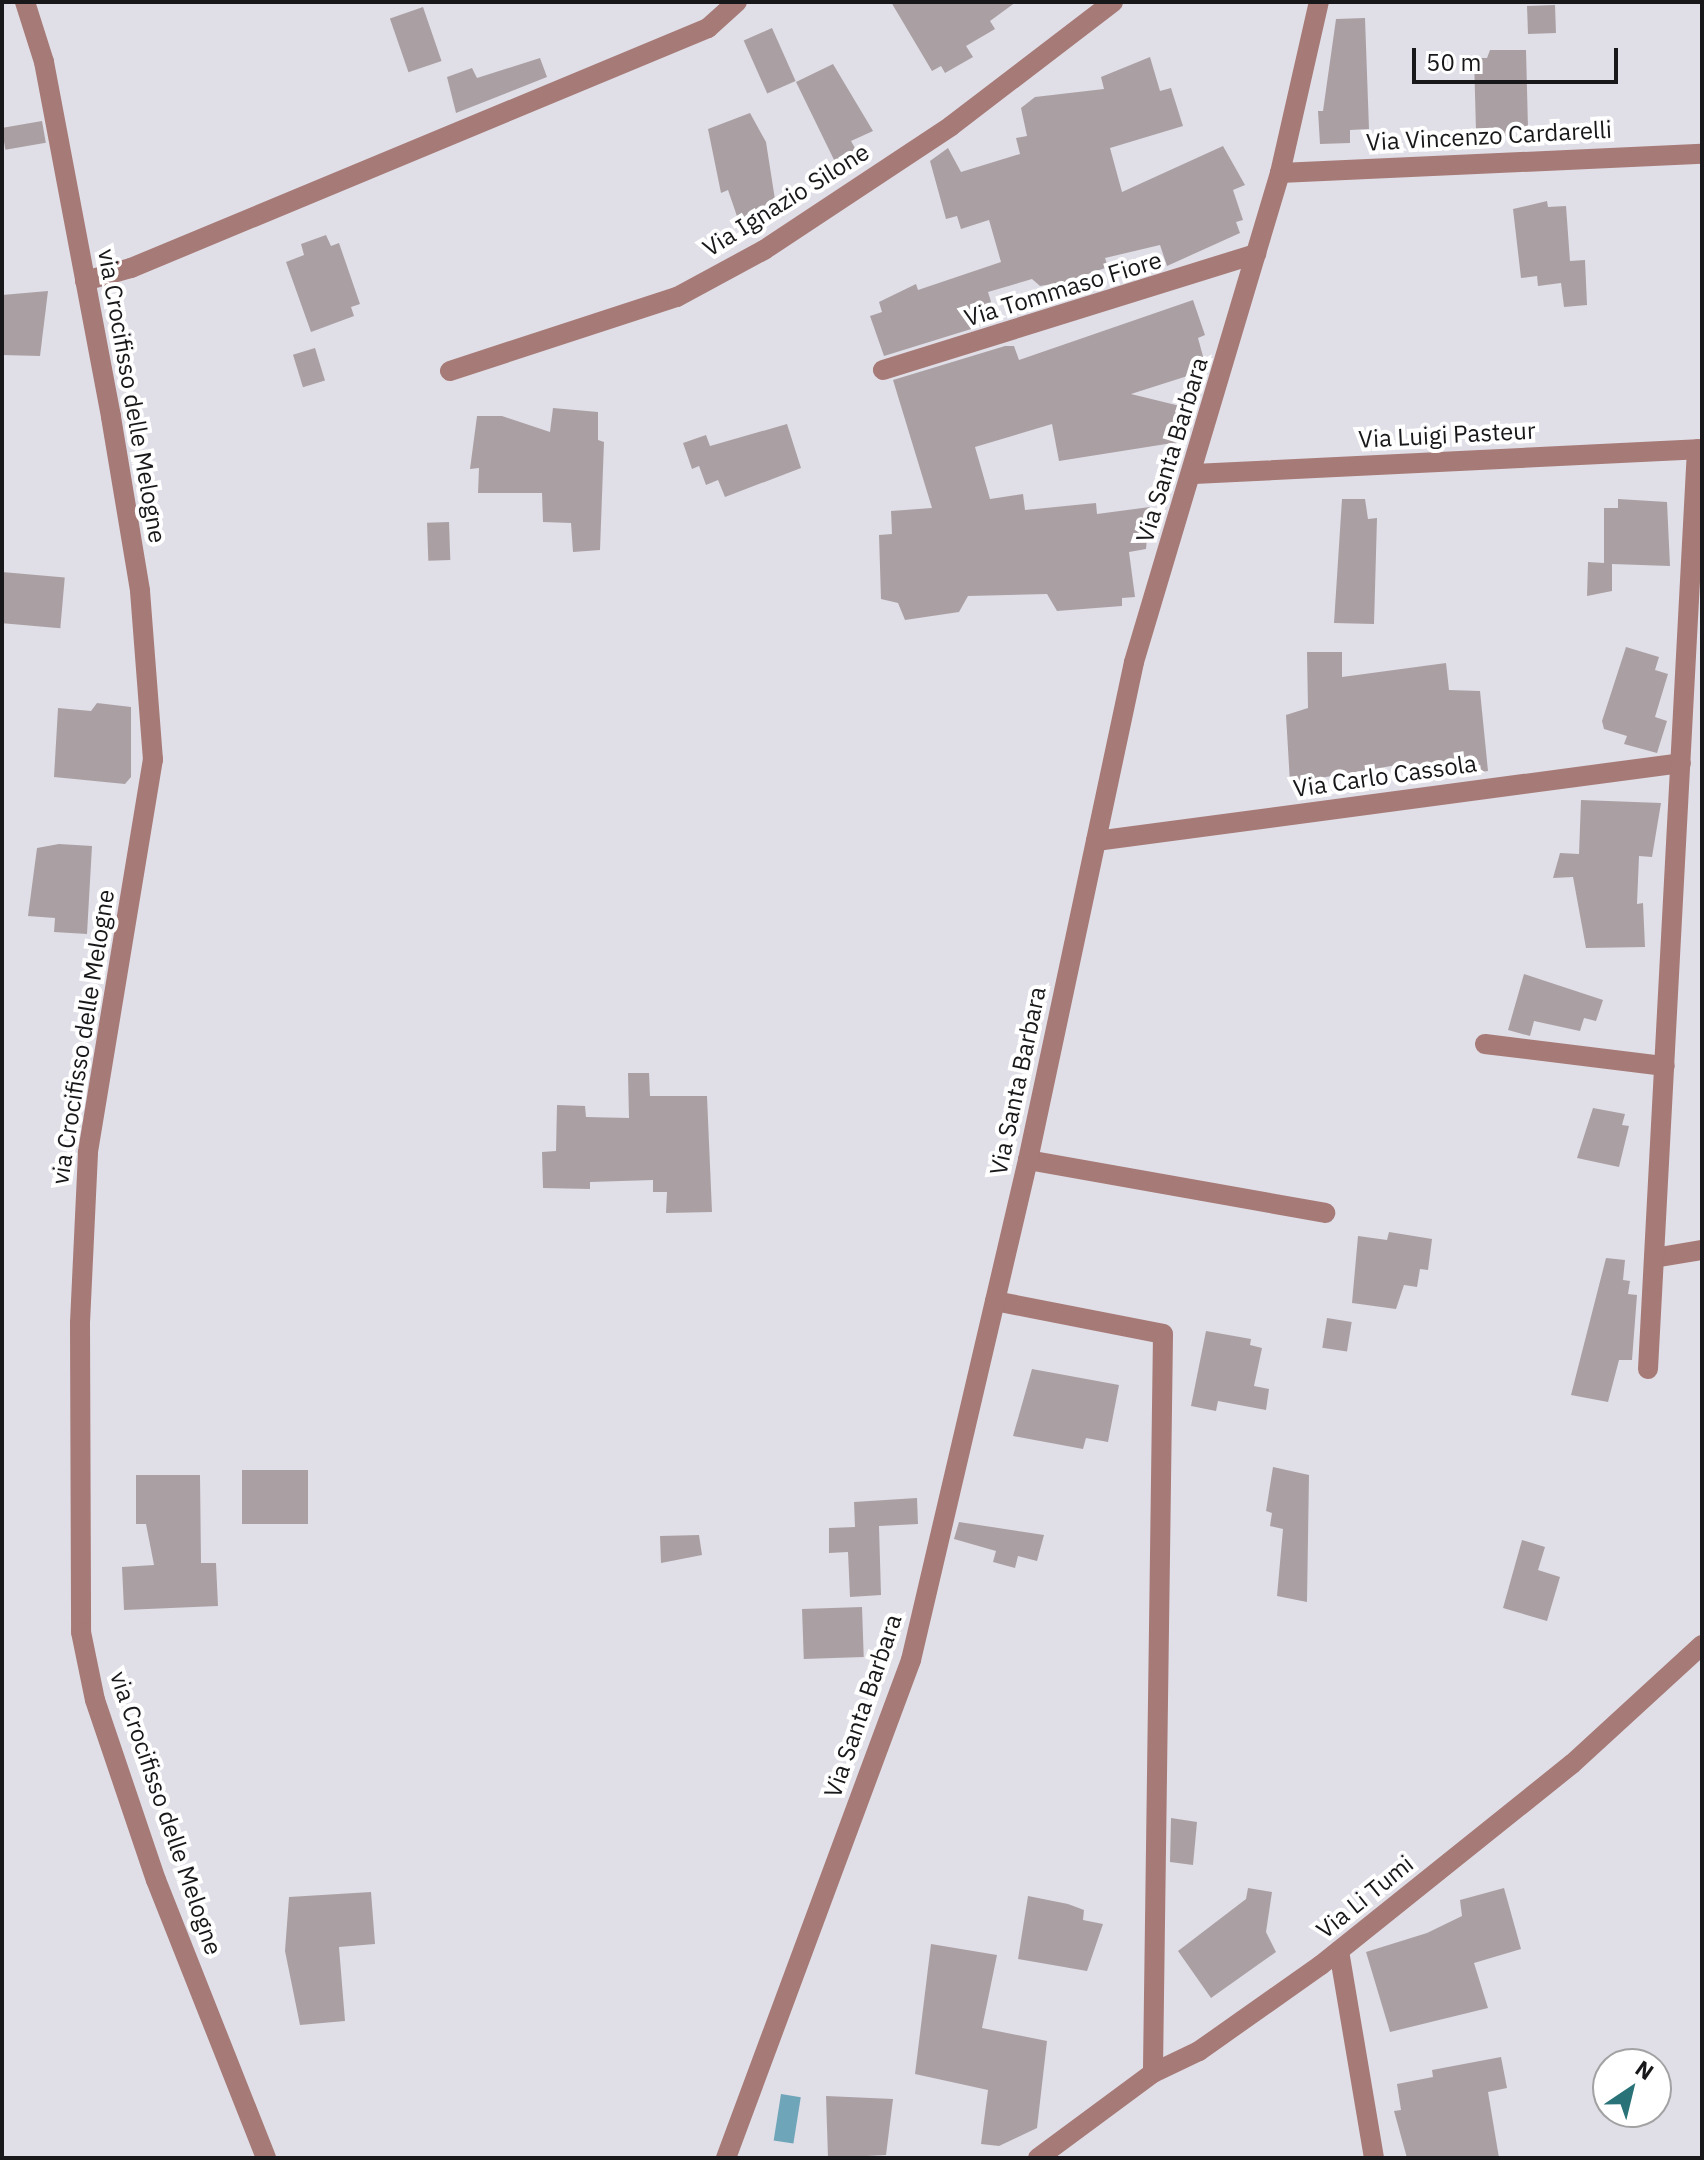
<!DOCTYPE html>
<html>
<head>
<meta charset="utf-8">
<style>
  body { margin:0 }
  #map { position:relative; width:1704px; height:2160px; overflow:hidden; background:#e0dee7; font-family:"IBM Plex Sans",sans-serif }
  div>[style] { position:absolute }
  .water>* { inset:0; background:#6ea5b9; transform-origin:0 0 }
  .building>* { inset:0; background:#aaa0a3; transform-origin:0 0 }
  .minor>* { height:20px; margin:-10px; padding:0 10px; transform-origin:10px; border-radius:10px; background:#a67a76 }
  span { translate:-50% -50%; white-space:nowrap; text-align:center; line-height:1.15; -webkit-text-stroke:8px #fff; paint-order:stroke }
  .street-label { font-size:24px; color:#18171a }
  .frame { position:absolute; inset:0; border:4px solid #18171a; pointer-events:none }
  .north { position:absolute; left:1592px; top:2048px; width:80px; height:80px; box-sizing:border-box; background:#fff; border:2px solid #a3a2a3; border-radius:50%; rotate:35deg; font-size:22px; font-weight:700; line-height:32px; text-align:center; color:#18171a }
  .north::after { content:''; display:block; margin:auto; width:28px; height:36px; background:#287278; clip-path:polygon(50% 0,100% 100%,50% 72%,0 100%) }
  .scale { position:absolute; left:1412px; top:48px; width:206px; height:36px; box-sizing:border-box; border:4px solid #18171a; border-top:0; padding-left:10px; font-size:24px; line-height:28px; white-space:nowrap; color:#18171a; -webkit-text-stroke:6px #fff; paint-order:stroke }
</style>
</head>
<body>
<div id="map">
  <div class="water">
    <i style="left:781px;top:2094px;width:20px;height:47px;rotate:9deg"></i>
  </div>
  <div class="building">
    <i style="clip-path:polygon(891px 2px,1016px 2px,990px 21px,995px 29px,966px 46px,973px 57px,945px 73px,941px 66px,932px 71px)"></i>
    <i style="left:1555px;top:5px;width:28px;height:28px;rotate:88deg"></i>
    <i style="left:423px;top:7px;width:57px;height:35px;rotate:71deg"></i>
    <i style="clip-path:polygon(1365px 18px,1369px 129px,1350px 130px,1350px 143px,1320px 144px,1318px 111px,1323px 111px,1336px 19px)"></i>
    <i style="left:772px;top:28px;width:58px;height:31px;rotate:66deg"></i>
    <i style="clip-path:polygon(1490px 50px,1526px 50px,1528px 128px,1506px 129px,1507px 136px,1480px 137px,1476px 131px,1474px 58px,1487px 58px)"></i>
    <i style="clip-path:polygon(1150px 57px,1160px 91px,1171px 88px,1183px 126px,1110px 148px,1122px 192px,1223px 146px,1245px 185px,1233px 190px,1243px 220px,1236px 222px,1240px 233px,1167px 266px,1160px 245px,1105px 258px,1108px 267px,1065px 282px,1040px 286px,1032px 279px,988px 292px,997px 321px,884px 356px,870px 316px,882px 312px,879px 302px,916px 284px,918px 290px,1001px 262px,989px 220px,961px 229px,957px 216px,946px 219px,930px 161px,948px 148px,961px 172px,1020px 154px,1016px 138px,1027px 136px,1021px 108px,1035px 97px,1104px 89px,1101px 77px)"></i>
    <i style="clip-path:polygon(540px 58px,547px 77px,456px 113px,447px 77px,472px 68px,477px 78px)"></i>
    <i style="clip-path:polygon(833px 64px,873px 131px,851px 141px,859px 155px,837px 166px,796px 82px)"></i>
    <i style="clip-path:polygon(750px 113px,766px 142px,776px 206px,740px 225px,728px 190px,721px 193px,708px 129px)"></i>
    <i style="left:42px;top:121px;width:22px;height:41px;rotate:80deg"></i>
    <i style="clip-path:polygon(1547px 201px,1548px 207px,1566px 206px,1570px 261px,1585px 260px,1587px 305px,1564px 307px,1561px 283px,1538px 286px,1537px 276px,1521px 278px,1513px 209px)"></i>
    <i style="clip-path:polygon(326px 235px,331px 246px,339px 243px,360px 304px,351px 307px,354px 316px,311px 332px,286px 262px,304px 255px,301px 244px)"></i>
    <i style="clip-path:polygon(48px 291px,40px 356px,2px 355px,2px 295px)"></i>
    <i style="clip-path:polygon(1193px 300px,1205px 335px,1198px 338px,1204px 360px,1197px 362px,1200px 372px,1131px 394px,1180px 406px,1185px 441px,1059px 461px,1052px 424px,975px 447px,990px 499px,1023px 494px,1025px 510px,1096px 503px,1097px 514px,1150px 507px,1146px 549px,1129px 552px,1135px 597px,1122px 598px,1122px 606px,1057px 611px,1047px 594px,968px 596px,959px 612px,905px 620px,898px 603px,881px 599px,879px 535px,892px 534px,891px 511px,932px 508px,893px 380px,1005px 346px,1014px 346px,1019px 360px)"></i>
    <i style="left:315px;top:348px;width:34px;height:23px;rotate:73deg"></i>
    <i style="clip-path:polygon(553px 408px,598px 412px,598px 440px,604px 442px,600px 550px,573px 552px,571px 523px,543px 522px,542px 493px,478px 493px,479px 468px,470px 469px,477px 416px,502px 416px,550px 432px)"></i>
    <i style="clip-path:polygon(787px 424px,801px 468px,725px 497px,718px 480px,706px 485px,699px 466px,692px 469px,683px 443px,706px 435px,710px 446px)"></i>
    <i style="clip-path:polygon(1342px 499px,1365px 499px,1368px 519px,1377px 518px,1374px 624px,1334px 623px)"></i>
    <i style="clip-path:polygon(1618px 499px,1667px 502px,1670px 566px,1612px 564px,1612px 591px,1587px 596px,1588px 562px,1604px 563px,1604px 508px,1618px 508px)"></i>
    <i style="left:449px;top:522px;width:38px;height:22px;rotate:88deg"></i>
    <i style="left:2px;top:572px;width:63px;height:51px;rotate:5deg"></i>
    <i style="clip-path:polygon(1626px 647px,1659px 657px,1655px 670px,1668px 674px,1655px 717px,1667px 721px,1657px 753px,1624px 744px,1627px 736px,1604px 729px,1602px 721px)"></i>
    <i style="clip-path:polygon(1307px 652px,1342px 652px,1342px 677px,1446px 663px,1449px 690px,1480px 691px,1488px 771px,1412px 782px,1409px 763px,1290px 783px,1286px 715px,1308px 708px)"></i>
    <i style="clip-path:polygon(97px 703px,131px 707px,131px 777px,125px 784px,54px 777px,58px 708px,91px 711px)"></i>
    <i style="clip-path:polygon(1581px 800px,1661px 803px,1652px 857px,1639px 856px,1637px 904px,1643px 903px,1645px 947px,1586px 948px,1573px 877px,1553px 878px,1560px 853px,1579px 854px)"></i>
    <i style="clip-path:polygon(59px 844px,92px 846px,87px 934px,54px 932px,55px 918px,28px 916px,37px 848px)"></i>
    <i style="clip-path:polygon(1524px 974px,1603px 1000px,1596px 1021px,1584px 1018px,1580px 1031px,1534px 1021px,1530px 1036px,1508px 1030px)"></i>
    <i style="clip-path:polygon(628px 1073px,649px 1073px,650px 1096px,707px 1096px,712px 1212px,666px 1213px,667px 1192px,653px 1192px,653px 1180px,590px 1182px,590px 1189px,543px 1188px,542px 1152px,556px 1151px,557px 1105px,585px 1106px,586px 1117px,629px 1118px)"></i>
    <i style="clip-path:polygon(1593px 1108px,1625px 1114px,1622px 1125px,1629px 1126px,1619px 1167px,1577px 1158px)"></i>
    <i style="clip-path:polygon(1389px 1232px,1432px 1239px,1428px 1270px,1420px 1269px,1417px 1287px,1404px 1285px,1396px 1309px,1352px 1303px,1358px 1236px,1387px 1240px)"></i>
    <i style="clip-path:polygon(1606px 1258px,1625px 1260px,1623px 1280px,1630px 1281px,1628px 1294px,1637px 1295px,1632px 1360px,1619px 1360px,1608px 1402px,1571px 1395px)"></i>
    <i style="left:1327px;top:1318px;width:25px;height:30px;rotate:9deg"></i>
    <i style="clip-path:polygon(1206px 1331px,1251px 1339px,1250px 1345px,1262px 1348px,1254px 1386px,1269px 1389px,1266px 1410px,1218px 1401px,1216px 1411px,1191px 1406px)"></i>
    <i style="clip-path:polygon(1032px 1369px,1119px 1385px,1108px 1442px,1086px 1438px,1083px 1449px,1013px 1436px)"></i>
    <i style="clip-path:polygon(1273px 1467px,1309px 1475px,1307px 1602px,1277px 1596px,1283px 1529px,1270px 1526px,1272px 1513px,1266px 1511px)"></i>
    <i style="left:242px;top:1470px;width:66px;height:54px"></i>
    <i style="clip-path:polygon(136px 1475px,200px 1475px,201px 1563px,216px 1563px,218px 1606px,124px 1610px,122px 1567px,154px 1565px,146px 1524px,136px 1524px)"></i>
    <i style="clip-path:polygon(917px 1498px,918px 1524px,879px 1526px,881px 1595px,850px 1597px,848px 1552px,829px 1553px,829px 1528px,855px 1527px,854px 1502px)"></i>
    <i style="clip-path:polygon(959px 1522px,1044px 1535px,1037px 1561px,1018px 1556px,1015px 1568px,993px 1562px,996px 1551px,954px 1539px)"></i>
    <i style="clip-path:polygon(699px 1535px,702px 1555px,661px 1563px,660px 1536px)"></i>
    <i style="clip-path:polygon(1522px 1540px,1545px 1547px,1538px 1570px,1560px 1577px,1547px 1621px,1503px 1608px)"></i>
    <i style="left:862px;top:1607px;width:50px;height:60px;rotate:88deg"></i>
    <i style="clip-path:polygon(1171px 1818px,1197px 1822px,1193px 1865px,1170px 1862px)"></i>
    <i style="clip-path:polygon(1248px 1888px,1272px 1892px,1266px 1932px,1276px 1952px,1211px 1998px,1178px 1951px,1246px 1899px)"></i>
    <i style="clip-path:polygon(1504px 1888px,1521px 1949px,1474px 1963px,1488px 2008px,1390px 2032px,1366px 1952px,1427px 1933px,1462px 1916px,1460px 1900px)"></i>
    <i style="clip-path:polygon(371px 1892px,375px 1944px,339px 1947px,345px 2021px,300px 2025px,285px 1951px,289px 1897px)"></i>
    <i style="clip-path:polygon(1028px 1896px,1068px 1904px,1084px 1910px,1083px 1920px,1103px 1924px,1087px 1971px,1018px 1959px)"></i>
    <i style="clip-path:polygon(931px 1944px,997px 1955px,982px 2028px,1047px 2041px,1037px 2128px,999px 2146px,981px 2144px,988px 2090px,915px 2074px)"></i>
    <i style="clip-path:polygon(1501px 2057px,1507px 2088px,1488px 2092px,1499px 2158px,1407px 2158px,1394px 2111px,1401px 2110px,1397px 2084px,1433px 2077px,1432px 2070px)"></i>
    <i style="clip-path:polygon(826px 2096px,893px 2099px,886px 2155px,828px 2158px)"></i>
  </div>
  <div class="minor">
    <i style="left:25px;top:2px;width:63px;rotate:72.4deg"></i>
    <i style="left:44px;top:62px;width:361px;rotate:79.3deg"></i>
    <i style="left:111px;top:417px;width:176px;rotate:80.5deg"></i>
    <i style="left:140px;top:591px;width:169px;rotate:85.6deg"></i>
    <i style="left:153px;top:759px;width:399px;rotate:99.4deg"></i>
    <i style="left:88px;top:1153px;width:170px;rotate:92.7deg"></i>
    <i style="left:80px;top:1323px;width:309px;rotate:89.8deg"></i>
    <i style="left:81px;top:1632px;width:69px;rotate:78.4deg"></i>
    <i style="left:95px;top:1700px;width:190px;rotate:71.3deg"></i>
    <i style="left:156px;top:1880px;width:299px;rotate:68.4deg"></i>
    <i style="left:1280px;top:173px;width:422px;rotate:-2.6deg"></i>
    <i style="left:85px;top:281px;width:48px;rotate:-15.8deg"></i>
    <i style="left:131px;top:268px;width:625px;rotate:-22.58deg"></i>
    <i style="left:708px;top:28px;width:39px;rotate:-42deg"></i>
    <i style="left:883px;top:370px;width:391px;rotate:-17.3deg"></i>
    <i style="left:450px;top:371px;width:239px;rotate:-18.1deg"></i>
    <i style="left:677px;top:297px;width:99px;rotate:-28.4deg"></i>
    <i style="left:764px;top:250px;width:224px;rotate:-33.5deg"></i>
    <i style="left:951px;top:126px;width:204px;rotate:-37.4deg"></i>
    <i style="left:1194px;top:474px;width:509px;rotate:-2.82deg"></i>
    <i style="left:1096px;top:841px;width:590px;rotate:-7.59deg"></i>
    <i style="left:1485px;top:1044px;width:181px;rotate:7deg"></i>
    <i style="left:1028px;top:1160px;width:302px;rotate:10.1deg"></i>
    <i style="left:1654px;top:1258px;width:49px;rotate:-9.5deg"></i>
    <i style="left:995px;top:1301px;width:171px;rotate:11.1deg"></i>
    <i style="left:1163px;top:1334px;width:739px;rotate:90.78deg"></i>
    <i style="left:1648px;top:1369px;width:921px;rotate:-86.95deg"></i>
    <i style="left:1339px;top:1951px;width:210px;rotate:80.4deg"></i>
    <i style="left:726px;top:2158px;width:531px;rotate:-69.62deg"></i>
    <i style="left:911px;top:1660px;width:514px;rotate:-76.83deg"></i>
    <i style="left:1028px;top:1160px;width:509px;rotate:-77.98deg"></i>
    <i style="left:1134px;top:662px;width:510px;rotate:-73.38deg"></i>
    <i style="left:1280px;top:173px;width:175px;rotate:-77.2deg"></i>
    <i style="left:1038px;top:2158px;width:143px;rotate:-36.5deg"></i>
    <i style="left:1153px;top:2073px;width:51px;rotate:-25.6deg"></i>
    <i style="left:1199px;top:2051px;width:149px;rotate:-35.2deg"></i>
    <i style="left:1321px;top:1965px;width:322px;rotate:-38.7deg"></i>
    <i style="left:1572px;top:1764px;width:176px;rotate:-42.5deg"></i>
  </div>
  <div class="street-label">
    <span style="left:1489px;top:136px;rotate:-3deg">Via Vincenzo Cardarelli</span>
    <span style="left:786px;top:200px;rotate:-32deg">Via Ignazio Silone</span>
    <span style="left:1063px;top:289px;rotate:-17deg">Via Tommaso Fiore</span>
    <span style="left:132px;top:396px;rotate:80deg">via Crocifisso delle Melogne</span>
    <span style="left:1447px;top:435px;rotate:-3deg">Via Luigi Pasteur</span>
    <span style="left:1172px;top:450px;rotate:-73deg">Via Santa Barbara</span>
    <span style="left:1385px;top:776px;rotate:-8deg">Via Carlo Cassola</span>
    <span style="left:83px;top:1037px;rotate:-81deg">via Crocifisso delle Melogne</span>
    <span style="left:1018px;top:1081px;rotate:-78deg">Via Santa Barbara</span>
    <span style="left:863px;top:1706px;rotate:-71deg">Via Santa Barbara</span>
    <span style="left:166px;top:1813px;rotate:71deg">via Crocifisso delle Melogne</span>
    <span style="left:1365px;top:1897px;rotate:-39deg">Via Li Tumi</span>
  </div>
  <div class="frame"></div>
  <div class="north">N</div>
  <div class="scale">50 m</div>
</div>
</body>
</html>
